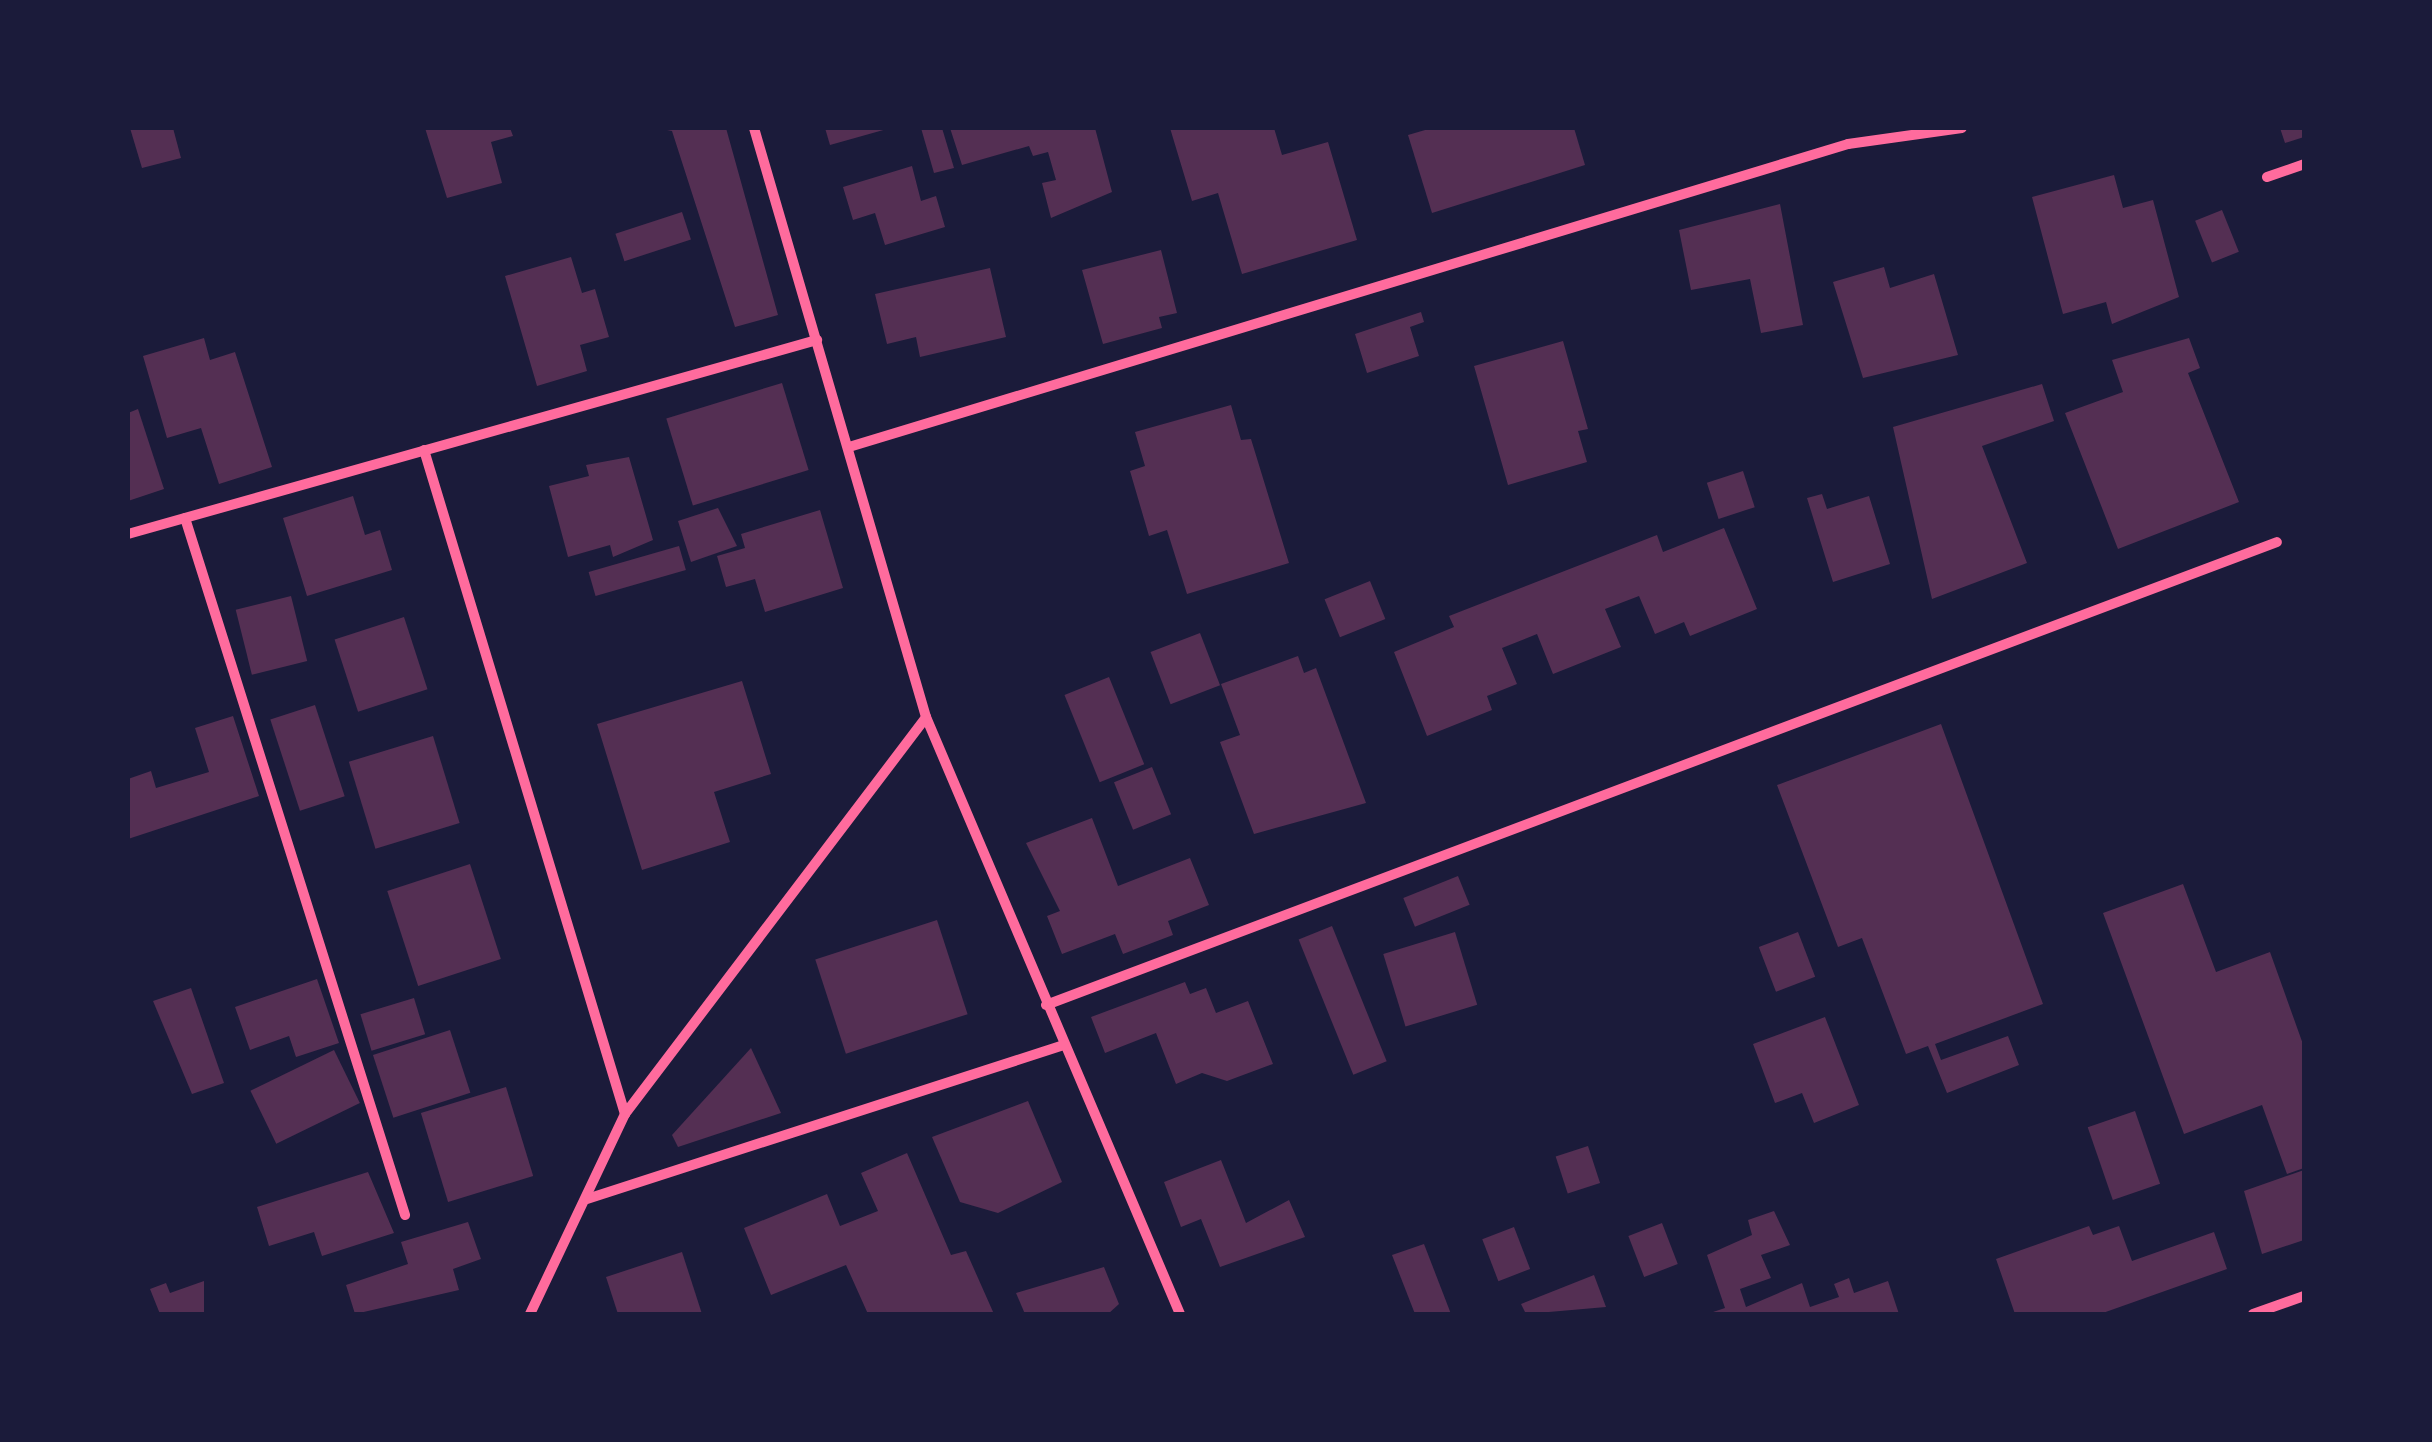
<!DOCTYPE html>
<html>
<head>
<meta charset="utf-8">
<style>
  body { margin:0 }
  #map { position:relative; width:2432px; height:1442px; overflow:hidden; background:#1b1b3a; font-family:"Roboto Condensed",sans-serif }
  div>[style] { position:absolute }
  .building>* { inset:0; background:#542f53; transform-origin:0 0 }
  .minor>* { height:10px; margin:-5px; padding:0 5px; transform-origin:5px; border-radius:5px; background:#ff6b9d }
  span { translate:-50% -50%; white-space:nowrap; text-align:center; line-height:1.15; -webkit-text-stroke:8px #1b1b3a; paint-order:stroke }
  .frame { position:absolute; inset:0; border:130px solid #1b1b3a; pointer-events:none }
</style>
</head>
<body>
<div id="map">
  <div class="building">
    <i style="clip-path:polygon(130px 128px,173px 128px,181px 158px,142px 168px)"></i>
    <i style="clip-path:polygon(425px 128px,510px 128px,513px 136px,491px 142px,502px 183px,447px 198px)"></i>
    <i style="clip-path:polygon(657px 128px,726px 128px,778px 315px,735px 327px,672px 131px)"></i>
    <i style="clip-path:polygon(825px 128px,887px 128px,887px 129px,830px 145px)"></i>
    <i style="clip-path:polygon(921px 128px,942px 128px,954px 168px,934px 173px)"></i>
    <i style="clip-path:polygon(950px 128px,1095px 128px,1112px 192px,1051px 218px,1042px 183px,1056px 180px,1048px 152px,1033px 156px,1029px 146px,962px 165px)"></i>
    <i style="clip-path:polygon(1170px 128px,1274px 128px,1282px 155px,1328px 142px,1357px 240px,1242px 274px,1218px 193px,1192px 201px)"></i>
    <i style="clip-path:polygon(1432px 128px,1574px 128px,1585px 165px,1432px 213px,1408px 135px)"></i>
    <i style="clip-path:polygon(2280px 128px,2304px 128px,2304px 137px,2285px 143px)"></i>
    <i style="clip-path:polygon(912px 166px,921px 201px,936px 196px,945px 227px,885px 245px,875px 213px,853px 220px,843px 187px)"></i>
    <i style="clip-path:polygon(2114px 175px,2123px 208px,2153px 200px,2179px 297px,2112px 324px,2106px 302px,2063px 314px,2032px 197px)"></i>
    <i style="clip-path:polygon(1780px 204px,1803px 325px,1761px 333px,1750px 279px,1691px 290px,1679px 230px)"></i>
    <i style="left:2222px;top:210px;width:45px;height:29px;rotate:68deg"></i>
    <i style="left:682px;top:212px;width:29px;height:70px;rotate:72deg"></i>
    <i style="clip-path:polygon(1161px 250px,1177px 313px,1159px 317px,1162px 328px,1103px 344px,1082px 270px)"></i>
    <i style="clip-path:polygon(571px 257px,582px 293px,595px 289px,609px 337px,580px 345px,587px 371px,537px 386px,505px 276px)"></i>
    <i style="clip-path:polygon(1884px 267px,1890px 288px,1934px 274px,1958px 355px,1863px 378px,1833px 282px)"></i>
    <i style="clip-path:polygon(990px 268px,1006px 337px,920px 357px,916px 337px,887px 344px,875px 294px)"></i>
    <i style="clip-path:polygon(1421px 312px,1424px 322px,1410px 327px,1419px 356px,1367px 373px,1355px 334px)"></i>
    <i style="clip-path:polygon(204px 338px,210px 360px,235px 352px,272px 467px,219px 484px,201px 428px,167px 438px,143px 356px)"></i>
    <i style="clip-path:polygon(2189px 338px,2200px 368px,2188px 373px,2239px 502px,2118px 549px,2065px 413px,2123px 392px,2112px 360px)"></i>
    <i style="clip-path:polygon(1563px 341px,1588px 429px,1578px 431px,1587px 462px,1508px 485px,1474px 366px)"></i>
    <i style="left:782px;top:383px;width:91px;height:121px;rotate:73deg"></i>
    <i style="clip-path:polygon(2042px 384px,2054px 421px,1982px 446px,2027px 563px,1932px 599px,1893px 427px)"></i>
    <i style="clip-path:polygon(1231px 405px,1241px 440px,1251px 439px,1289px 563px,1187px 594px,1167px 530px,1149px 536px,1130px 471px,1145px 466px,1135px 432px)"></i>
    <i style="clip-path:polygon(138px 409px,164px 489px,128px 501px,128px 413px)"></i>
    <i style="clip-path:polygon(629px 457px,653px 540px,613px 557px,610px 545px,568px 557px,549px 486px,589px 476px,586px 465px)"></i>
    <i style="left:1743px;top:471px;width:38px;height:38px;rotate:72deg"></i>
    <i style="clip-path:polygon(1822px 494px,1827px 509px,1869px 496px,1890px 564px,1833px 582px,1807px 498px)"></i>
    <i style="clip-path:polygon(353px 496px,365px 535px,380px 530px,392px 570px,307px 596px,283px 518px)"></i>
    <i style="clip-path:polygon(718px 508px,737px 546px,691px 562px,678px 521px)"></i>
    <i style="clip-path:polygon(820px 510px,843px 588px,765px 612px,755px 579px,726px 587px,717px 556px,745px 548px,741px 534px)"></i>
    <i style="clip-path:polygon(1724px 528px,1757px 609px,1690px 636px,1684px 622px,1655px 634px,1639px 596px,1605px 609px,1621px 647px,1553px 674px,1537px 634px,1502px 648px,1517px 684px,1487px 696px,1492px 710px,1427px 736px,1394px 652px,1454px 627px,1449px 616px,1657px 535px,1663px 552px)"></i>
    <i style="left:679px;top:546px;width:25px;height:94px;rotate:74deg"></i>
    <i style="left:1370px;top:581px;width:41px;height:49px;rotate:68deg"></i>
    <i style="left:291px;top:596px;width:67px;height:57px;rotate:76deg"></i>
    <i style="left:404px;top:617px;width:76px;height:73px;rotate:72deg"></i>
    <i style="left:1200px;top:633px;width:56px;height:53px;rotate:69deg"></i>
    <i style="clip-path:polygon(1298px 656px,1304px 673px,1316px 668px,1366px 803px,1254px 834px,1220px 742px,1240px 735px,1221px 684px)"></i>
    <i style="left:1109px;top:677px;width:94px;height:48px;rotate:68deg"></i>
    <i style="clip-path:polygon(742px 681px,771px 774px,714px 792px,730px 842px,642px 870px,597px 724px)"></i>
    <i style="left:315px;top:705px;width:96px;height:47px;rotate:72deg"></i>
    <i style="clip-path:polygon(233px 716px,259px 796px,128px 839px,128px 779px,151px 771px,156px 788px,209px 772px,195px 728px)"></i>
    <i style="clip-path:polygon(1941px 724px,2043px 1004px,1935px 1044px,1941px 1060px,2008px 1036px,2019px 1065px,1947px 1093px,1928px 1046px,1906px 1054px,1862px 938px,1838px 947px,1777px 785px)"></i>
    <i style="left:433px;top:736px;width:91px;height:88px;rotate:73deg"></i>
    <i style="left:1152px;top:767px;width:51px;height:41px;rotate:68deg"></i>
    <i style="clip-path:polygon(1092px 818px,1118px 886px,1190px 858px,1209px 905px,1168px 921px,1173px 935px,1123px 954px,1115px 934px,1062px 954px,1047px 916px,1060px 911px,1026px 843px)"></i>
    <i style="left:470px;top:864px;width:100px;height:87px;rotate:72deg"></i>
    <i style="left:1458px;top:876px;width:31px;height:59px;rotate:68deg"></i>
    <i style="clip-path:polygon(2183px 884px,2216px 972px,2270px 952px,2304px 1047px,2304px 1168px,2287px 1174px,2262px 1105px,2184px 1134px,2103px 913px)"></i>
    <i style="left:937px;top:920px;width:99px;height:128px;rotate:72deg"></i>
    <i style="left:1332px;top:926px;width:146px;height:36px;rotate:68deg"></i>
    <i style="left:1455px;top:932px;width:76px;height:75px;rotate:73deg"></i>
    <i style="left:1798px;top:932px;width:48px;height:42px;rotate:69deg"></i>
    <i style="clip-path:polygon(317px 979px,339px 1043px,296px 1057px,289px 1036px,250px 1050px,235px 1007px)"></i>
    <i style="clip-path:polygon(1185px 982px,1190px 994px,1206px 988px,1216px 1013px,1248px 1001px,1273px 1064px,1227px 1081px,1202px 1073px,1176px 1084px,1156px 1033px,1105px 1053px,1091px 1017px)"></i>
    <i style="clip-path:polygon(191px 988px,224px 1083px,192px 1094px,153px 1001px)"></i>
    <i style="left:414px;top:998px;width:38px;height:56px;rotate:73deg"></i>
    <i style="clip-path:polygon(1825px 1017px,1859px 1105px,1814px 1123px,1802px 1093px,1775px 1103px,1753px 1044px)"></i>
    <i style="left:450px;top:1030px;width:66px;height:81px;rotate:72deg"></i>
    <i style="clip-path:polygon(751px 1048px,781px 1113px,678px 1147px,672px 1135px)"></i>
    <i style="left:334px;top:1050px;width:59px;height:93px;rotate:64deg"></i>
    <i style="left:506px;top:1087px;width:93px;height:89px;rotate:73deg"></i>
    <i style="clip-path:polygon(1028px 1101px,1062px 1182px,998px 1213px,960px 1202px,932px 1137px)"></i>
    <i style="left:2135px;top:1111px;width:77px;height:50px;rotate:71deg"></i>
    <i style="left:1588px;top:1146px;width:39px;height:34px;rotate:72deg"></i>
    <i style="clip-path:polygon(907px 1153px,951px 1255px,966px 1251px,994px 1314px,868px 1314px,846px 1265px,771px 1295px,744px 1228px,827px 1194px,840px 1226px,878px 1211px,861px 1173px)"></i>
    <i style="clip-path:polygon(1221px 1160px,1246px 1223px,1289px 1200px,1305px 1237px,1220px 1267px,1201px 1219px,1181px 1227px,1164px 1182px)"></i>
    <i style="clip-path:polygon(2304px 1170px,2304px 1240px,2262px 1254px,2244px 1191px)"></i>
    <i style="clip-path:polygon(368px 1172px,394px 1233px,322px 1256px,314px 1232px,269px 1246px,257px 1207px)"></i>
    <i style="clip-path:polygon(1774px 1211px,1790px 1245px,1761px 1255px,1771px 1278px,1740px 1289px,1746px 1307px,1802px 1283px,1810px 1307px,1839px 1297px,1834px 1284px,1849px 1278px,1854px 1293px,1888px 1281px,1899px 1314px,1707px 1314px,1725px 1308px,1707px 1255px,1752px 1235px,1748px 1220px)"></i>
    <i style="clip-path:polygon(468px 1222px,481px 1259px,453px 1269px,459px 1290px,355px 1314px,346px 1285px,408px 1264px,401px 1242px)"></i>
    <i style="left:1662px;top:1223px;width:44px;height:36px;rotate:69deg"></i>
    <i style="clip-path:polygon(2089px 1226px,2093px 1235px,2119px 1226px,2132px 1261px,2214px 1232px,2227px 1269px,2100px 1314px,2015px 1314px,1996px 1259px)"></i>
    <i style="left:1514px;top:1227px;width:45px;height:34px;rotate:69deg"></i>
    <i style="clip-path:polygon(1424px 1244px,1451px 1314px,1415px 1314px,1392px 1255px)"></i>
    <i style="clip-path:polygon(682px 1252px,702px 1314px,618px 1314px,606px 1277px)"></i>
    <i style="clip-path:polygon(1104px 1267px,1119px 1304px,1108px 1314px,1025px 1314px,1016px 1293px)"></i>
    <i style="clip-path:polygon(1594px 1275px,1606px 1307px,1526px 1314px,1521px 1304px)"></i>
    <i style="clip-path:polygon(204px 1281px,204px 1314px,160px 1314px,150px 1289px,166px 1283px,170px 1293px)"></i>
  </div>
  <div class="minor">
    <i style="left:754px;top:128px;width:614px;rotate:73.72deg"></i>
    <i style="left:926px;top:717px;width:649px;rotate:66.95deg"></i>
    <i style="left:2267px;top:177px;width:39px;rotate:-19deg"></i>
    <i style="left:849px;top:447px;width:1044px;rotate:-16.87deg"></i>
    <i style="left:1848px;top:144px;width:115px;rotate:-8deg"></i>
    <i style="left:424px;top:450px;width:694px;rotate:73.16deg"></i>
    <i style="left:185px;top:518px;width:731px;rotate:72.48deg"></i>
    <i style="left:128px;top:534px;width:716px;rotate:-15.73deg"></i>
    <i style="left:1046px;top:1005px;width:1315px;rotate:-20.61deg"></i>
    <i style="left:587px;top:1199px;width:501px;rotate:-17.89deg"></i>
    <i style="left:530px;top:1314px;width:221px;rotate:-64.6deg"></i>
    <i style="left:625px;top:1114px;width:498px;rotate:-52.8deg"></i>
    <i style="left:2253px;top:1314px;width:54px;rotate:-19.4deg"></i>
  </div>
  <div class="frame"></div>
</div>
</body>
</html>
